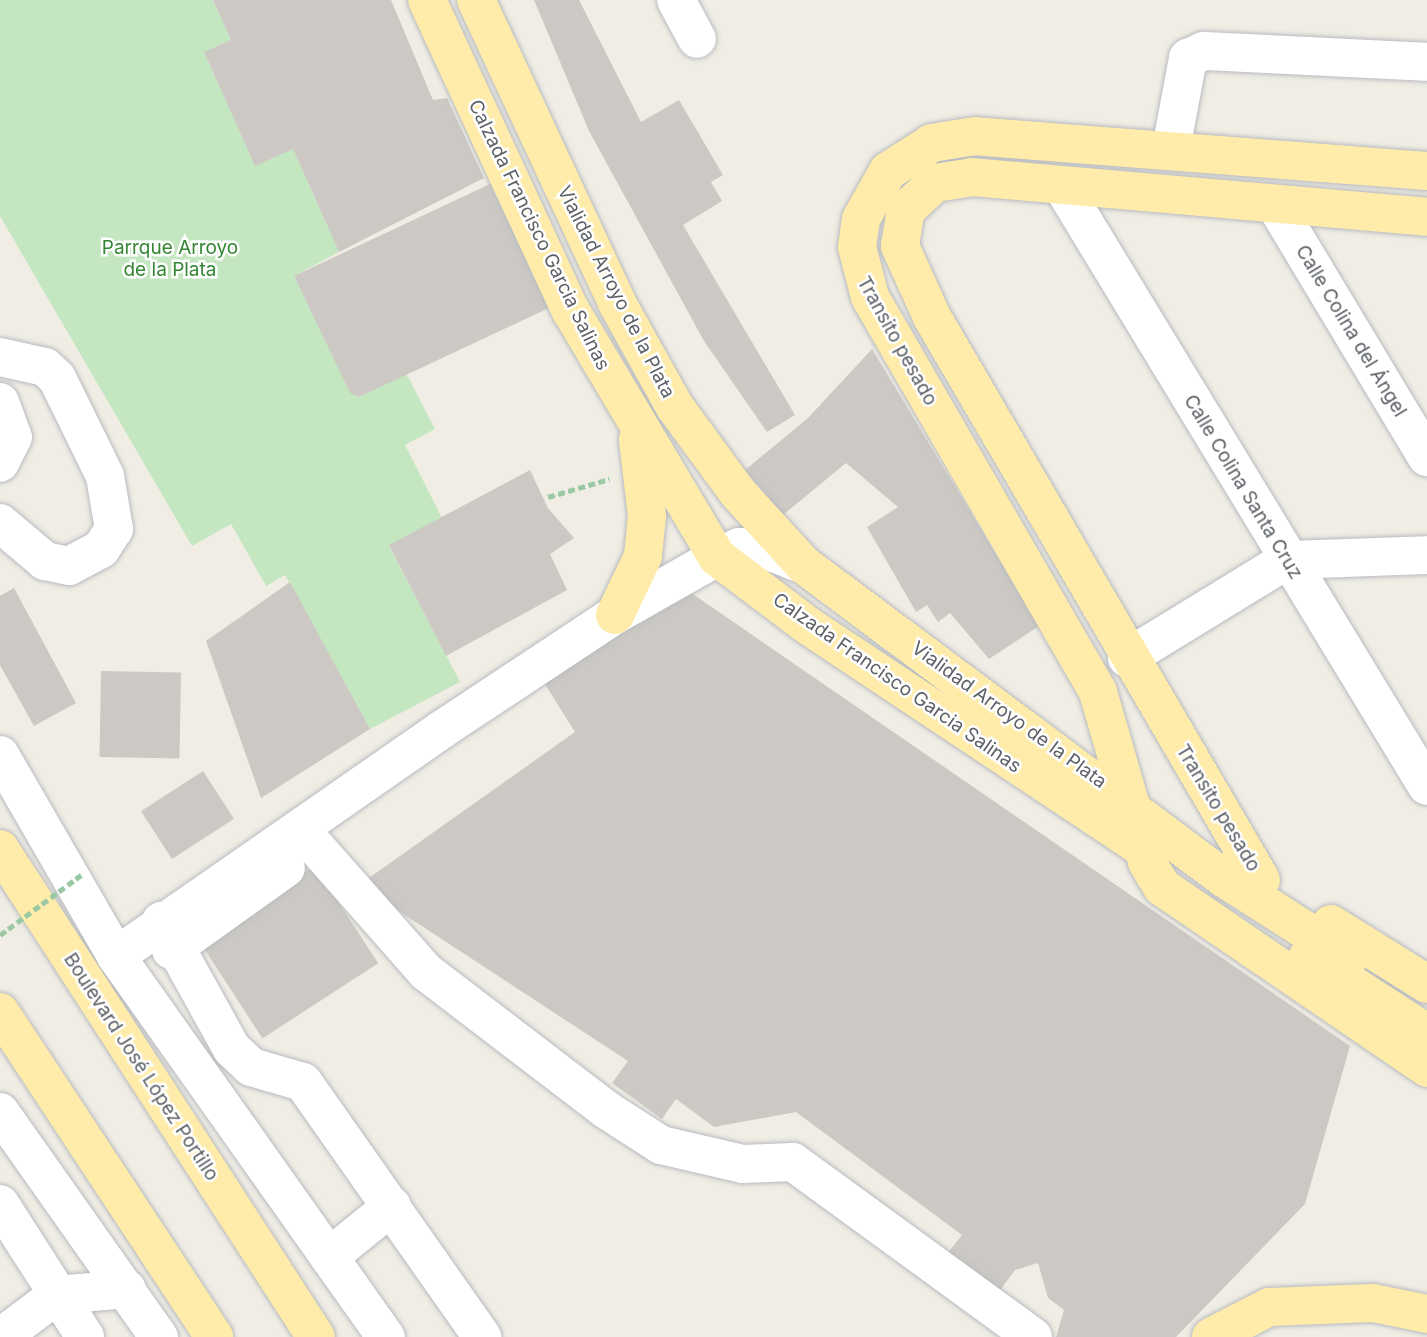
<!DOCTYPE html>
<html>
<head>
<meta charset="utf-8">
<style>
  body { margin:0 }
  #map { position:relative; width:1427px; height:1337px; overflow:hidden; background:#f0ede5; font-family:Inter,sans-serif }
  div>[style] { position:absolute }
  .green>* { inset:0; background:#c4e7c1 }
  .building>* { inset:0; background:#ccc9c4; transform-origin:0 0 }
  .path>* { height:4.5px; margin-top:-2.25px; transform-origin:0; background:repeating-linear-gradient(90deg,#9ac9a4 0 7px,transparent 0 10.5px) }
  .roads { filter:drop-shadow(0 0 2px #b8bbbf) drop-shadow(0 0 2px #b8bbbf) }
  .minor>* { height:38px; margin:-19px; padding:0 19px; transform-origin:19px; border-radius:19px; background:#fff }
  .major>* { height:38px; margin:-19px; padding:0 19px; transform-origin:19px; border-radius:19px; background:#ffecab }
  .path-bridge>* { height:4.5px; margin-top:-2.25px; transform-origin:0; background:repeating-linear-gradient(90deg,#9ac9a4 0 7px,transparent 0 10.5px) }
  span { translate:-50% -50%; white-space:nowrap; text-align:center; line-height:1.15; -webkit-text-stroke:5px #fff; paint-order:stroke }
  .street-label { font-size:19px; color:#5d6166 }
  .park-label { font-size:19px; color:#358633 }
</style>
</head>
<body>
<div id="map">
  <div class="green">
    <i style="clip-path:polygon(0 0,213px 0,231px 40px,204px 52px,255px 165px,293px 149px,339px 252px,294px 276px,350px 392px,359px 397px,406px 373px,435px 429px,405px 445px,442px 518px,389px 546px,460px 682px,370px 729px,285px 575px,266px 586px,231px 524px,192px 546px,0 216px)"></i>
  </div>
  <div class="building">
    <i style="clip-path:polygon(213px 0,391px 0,433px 100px,447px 98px,484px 178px,339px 252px,293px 149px,255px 166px,204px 52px,231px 40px)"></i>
    <i style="clip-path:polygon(534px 0,579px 0,641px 122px,679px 100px,723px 175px,711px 182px,722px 201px,683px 225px,795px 415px,767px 432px,704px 341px,589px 131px)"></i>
    <i style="clip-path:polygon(490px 184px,549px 308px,359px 397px,350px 393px,294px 276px)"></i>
    <i style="clip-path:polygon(872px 349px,1039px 626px,989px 659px,950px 613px,938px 622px,927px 605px,916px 612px,867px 527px,898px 507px,846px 463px,783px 515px,745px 470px,808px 418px)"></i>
    <i style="clip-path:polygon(530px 470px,548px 508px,574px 538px,550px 554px,567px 590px,446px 656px,389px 545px)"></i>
    <i style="clip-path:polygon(290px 582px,370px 729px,261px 798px,206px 641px)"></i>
    <i style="clip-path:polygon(14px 588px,76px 703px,34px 726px,0 665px,0 596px)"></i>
    <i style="clip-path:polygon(684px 588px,1350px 1046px,1305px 1204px,1176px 1337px,1056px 1337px,1064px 1310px,1048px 1298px,1038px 1263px,1015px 1270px,998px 1293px,947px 1254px,962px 1235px,796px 1112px,714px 1127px,676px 1099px,662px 1119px,612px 1083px,628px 1061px,359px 885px,575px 732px,541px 678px)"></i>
    <i style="left:101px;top:671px;width:80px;height:86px;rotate:1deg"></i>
    <i style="left:203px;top:771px;width:57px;height:74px;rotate:57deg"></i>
    <i style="left:315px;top:866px;width:116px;height:138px;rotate:57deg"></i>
  </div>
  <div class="path">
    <i style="left:548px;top:497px;width:64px;rotate:-16.4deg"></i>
  </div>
  <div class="roads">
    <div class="minor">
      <i style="left:676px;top:0;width:44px;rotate:61.7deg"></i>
      <i style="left:1171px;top:149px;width:93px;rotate:-79.4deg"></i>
      <i style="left:1188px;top:58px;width:17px;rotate:-24deg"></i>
      <i style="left:1204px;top:51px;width:223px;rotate:2.8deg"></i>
      <i style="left:1062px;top:186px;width:702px;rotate:58.69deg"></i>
      <i style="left:1276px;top:206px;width:293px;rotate:59deg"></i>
      <i style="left:0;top:357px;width:46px;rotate:12.5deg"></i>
      <i style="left:45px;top:367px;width:16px;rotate:43deg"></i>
      <i style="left:57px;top:378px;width:109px;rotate:63.9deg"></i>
      <i style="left:105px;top:476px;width:54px;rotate:80.4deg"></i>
      <i style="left:114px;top:529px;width:24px;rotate:123deg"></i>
      <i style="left:101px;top:549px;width:36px;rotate:152deg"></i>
      <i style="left:69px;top:566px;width:25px;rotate:-168deg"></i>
      <i style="left:45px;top:561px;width:59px;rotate:-139.8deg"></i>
      <i style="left:0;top:402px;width:37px;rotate:70deg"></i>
      <i style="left:13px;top:437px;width:29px;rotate:117deg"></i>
      <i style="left:1127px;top:658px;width:188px;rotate:-31.5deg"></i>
      <i style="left:1287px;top:560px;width:140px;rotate:-2deg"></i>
      <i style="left:0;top:755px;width:232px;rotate:60deg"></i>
      <i style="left:116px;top:956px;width:467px;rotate:54.7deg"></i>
      <i style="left:300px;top:829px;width:191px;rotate:48.6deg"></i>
      <i style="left:426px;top:972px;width:225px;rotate:37.4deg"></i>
      <i style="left:605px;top:1109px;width:67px;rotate:32.7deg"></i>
      <i style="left:661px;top:1145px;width:84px;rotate:13deg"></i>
      <i style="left:743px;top:1164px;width:50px;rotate:-2.3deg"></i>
      <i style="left:793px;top:1162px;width:297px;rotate:36.1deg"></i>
      <i style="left:161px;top:921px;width:146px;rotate:61deg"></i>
      <i style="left:232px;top:1049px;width:26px;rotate:43deg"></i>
      <i style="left:251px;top:1067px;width:54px;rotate:16.1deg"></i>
      <i style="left:303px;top:1082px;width:312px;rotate:54.9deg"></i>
      <i style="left:171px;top:950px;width:141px;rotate:-35.5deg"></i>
      <i style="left:116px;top:956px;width:396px;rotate:-34.8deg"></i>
      <i style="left:441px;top:730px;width:209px;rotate:-33.5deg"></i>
      <i style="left:615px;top:615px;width:117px;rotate:-29.6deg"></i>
      <i style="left:717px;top:557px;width:24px;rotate:-24deg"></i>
      <i style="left:739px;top:547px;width:22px;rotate:3deg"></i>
      <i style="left:761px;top:548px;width:46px;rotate:21.6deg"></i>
      <i style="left:0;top:1112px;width:276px;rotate:54.8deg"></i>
      <i style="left:0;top:1204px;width:158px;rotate:57.4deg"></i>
      <i style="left:329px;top:1257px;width:81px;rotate:-39deg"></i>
      <i style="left:1px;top:1337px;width:70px;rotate:-36.9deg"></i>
      <i style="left:57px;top:1295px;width:70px;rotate:-4.9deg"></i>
    </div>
    <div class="major">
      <i style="left:427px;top:0;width:343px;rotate:65.2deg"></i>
      <i style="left:571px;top:311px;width:286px;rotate:59.3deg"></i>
      <i style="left:717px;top:557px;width:116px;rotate:37deg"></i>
      <i style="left:810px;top:627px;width:410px;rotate:33.6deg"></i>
      <i style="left:476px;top:0;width:334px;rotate:65deg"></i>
      <i style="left:617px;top:303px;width:119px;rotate:60.9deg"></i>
      <i style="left:675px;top:407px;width:107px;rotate:53.8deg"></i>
      <i style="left:738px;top:493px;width:98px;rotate:47.5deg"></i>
      <i style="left:804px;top:565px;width:525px;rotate:36.72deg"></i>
      <i style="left:1225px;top:879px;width:147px;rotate:32.5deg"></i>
      <i style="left:1427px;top:171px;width:453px;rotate:-175.6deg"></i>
      <i style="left:975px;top:136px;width:44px;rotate:170.8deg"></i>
      <i style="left:932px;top:143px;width:52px;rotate:147.5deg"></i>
      <i style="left:888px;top:171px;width:55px;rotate:119.4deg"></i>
      <i style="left:861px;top:219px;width:28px;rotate:98deg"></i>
      <i style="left:857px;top:247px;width:52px;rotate:75.4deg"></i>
      <i style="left:870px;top:297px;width:456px;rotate:60deg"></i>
      <i style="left:1098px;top:692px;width:177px;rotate:73.9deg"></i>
      <i style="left:1147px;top:862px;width:29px;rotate:59deg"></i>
      <i style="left:1162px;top:887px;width:321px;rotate:34.3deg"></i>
      <i style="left:615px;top:615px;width:65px;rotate:-64.6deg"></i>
      <i style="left:643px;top:556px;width:40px;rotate:-84.3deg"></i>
      <i style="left:647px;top:516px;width:77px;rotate:-96.8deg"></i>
      <i style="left:0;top:849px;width:581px;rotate:57.08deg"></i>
      <i style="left:1261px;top:880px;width:652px;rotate:-120.3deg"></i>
      <i style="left:932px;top:317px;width:78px;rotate:-114.3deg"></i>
      <i style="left:900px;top:246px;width:36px;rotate:-81deg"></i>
      <i style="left:906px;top:210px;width:40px;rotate:-43deg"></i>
      <i style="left:935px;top:183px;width:37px;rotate:-9deg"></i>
      <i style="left:972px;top:177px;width:457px;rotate:5deg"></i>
      <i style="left:1331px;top:924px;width:113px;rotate:32deg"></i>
      <i style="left:1308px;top:956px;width:142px;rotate:32.9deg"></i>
      <i style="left:0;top:1012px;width:389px;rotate:56.6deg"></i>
      <i style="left:1211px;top:1337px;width:65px;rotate:-27.3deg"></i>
      <i style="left:1269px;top:1307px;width:104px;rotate:-2.2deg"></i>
      <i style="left:1373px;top:1303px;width:55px;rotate:11.5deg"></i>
    </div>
  </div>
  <div class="path-bridge">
    <i style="left:0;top:935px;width:101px;rotate:-36.5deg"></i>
  </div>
  <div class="street-label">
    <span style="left:539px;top:235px;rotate:64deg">Calzada Francisco Garcia Salinas</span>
    <span style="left:616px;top:292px;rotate:63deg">Vialidad Arroyo de la Plata</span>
    <span style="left:1351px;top:331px;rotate:59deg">Calle Colina del Ángel</span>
    <span style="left:897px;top:341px;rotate:61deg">Transito pesado</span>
    <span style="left:1243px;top:487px;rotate:59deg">Calle Colina Santa Cruz</span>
    <span style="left:897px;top:683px;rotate:35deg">Calzada Francisco Garcia Salinas</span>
    <span style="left:1009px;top:715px;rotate:36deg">Vialidad Arroyo de la Plata</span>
    <span style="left:1218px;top:808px;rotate:59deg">Transito pesado</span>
    <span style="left:141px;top:1067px;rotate:57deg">Boulevard José López Portillo</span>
  </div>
  <div class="park-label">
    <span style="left:170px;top:259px">Parrque Arroyo<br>de la Plata</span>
  </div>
</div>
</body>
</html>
